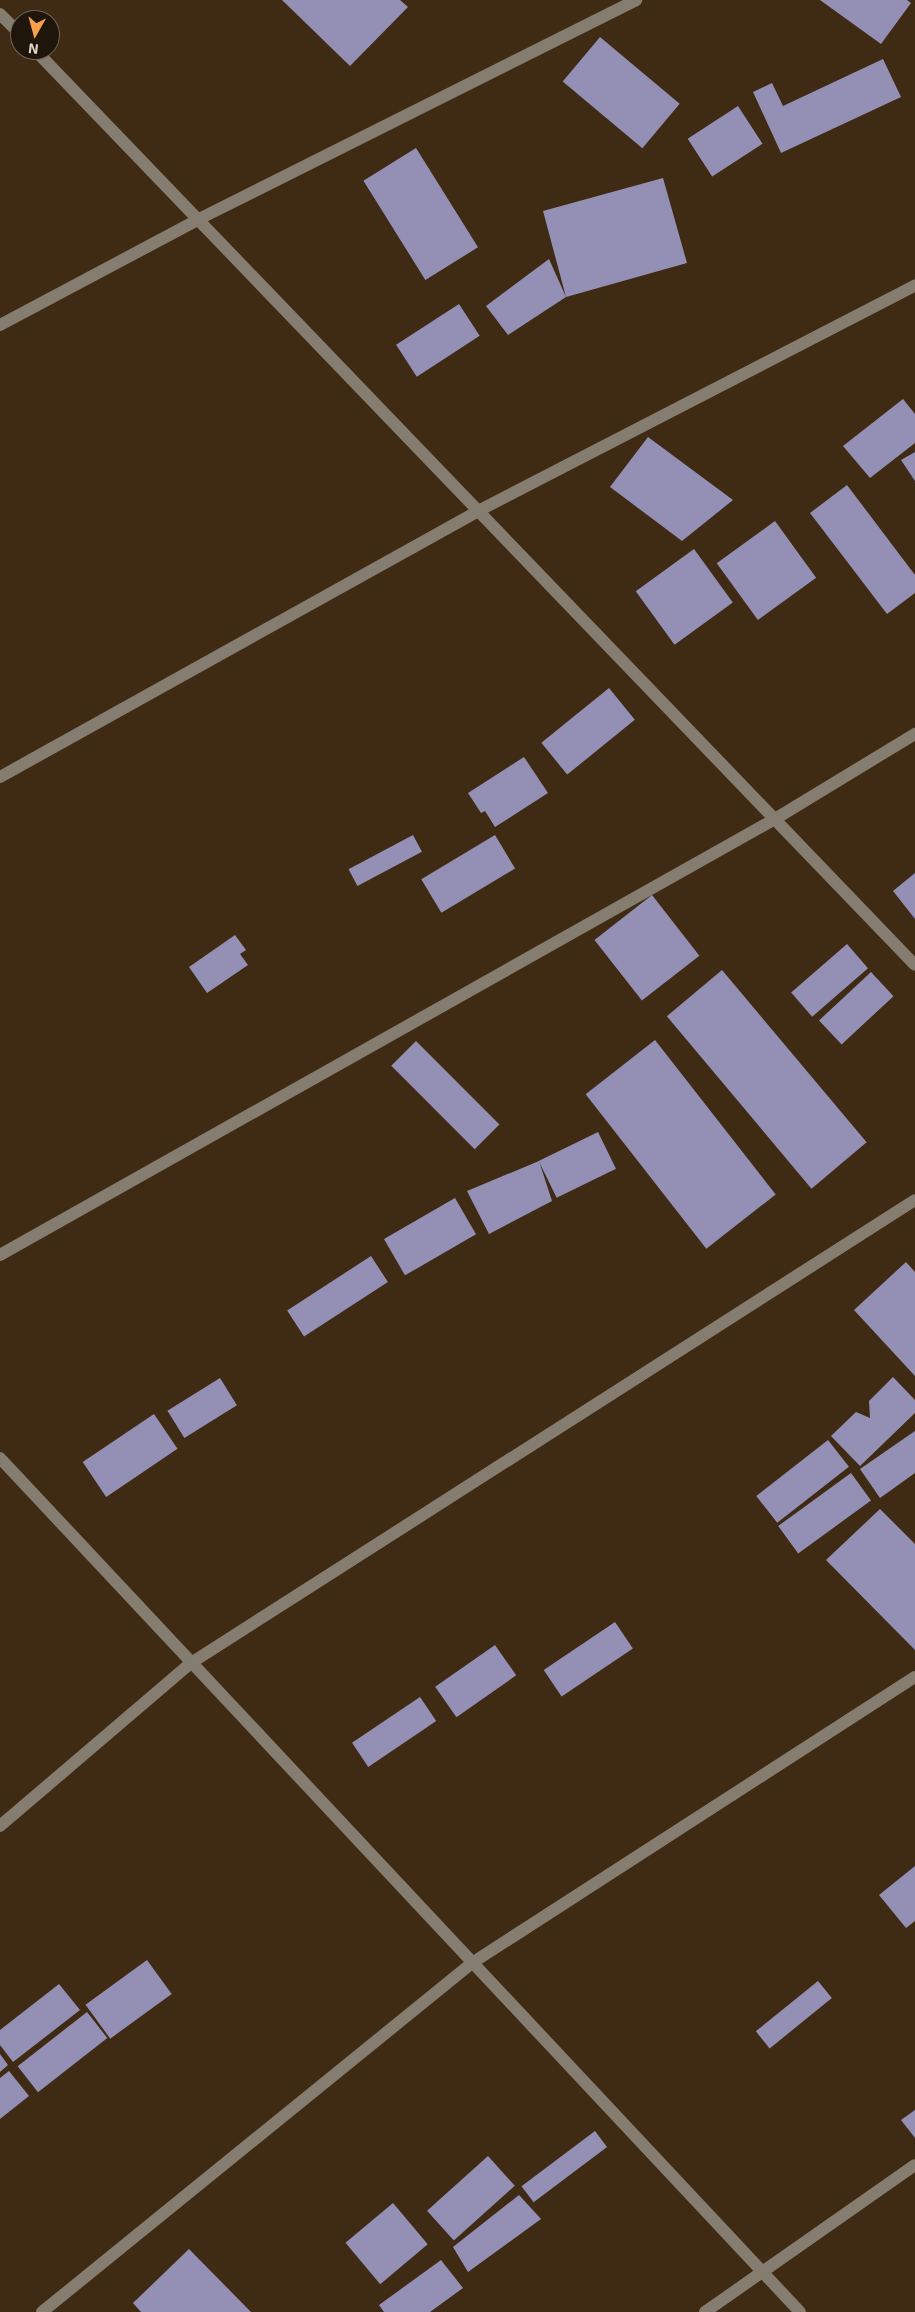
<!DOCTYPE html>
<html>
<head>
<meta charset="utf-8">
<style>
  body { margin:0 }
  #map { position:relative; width:915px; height:2312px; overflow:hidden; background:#3f2b13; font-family:"Exo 2",sans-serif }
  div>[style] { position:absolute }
  .building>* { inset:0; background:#9490b5; transform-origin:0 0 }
  .minor>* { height:12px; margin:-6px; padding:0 6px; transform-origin:6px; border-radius:6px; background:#847d70 }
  span { translate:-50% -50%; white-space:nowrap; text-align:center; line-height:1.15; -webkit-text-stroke:5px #1f160b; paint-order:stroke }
  .north { position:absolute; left:10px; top:10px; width:50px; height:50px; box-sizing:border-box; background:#1f160b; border:1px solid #6e6457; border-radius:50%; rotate:187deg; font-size:14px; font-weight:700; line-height:20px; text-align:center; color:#e4d8c9 }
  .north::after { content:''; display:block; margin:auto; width:18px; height:22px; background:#f8a04b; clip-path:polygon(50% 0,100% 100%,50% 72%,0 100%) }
</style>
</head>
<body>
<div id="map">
  <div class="building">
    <i style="clip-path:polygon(282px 0,400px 0,408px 7px,350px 66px)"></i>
    <i style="clip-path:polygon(820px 0,907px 0,911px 3px,881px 44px)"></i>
    <i style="left:600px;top:37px;width:104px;height:58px;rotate:40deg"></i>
    <i style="clip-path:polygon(883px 59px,901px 97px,781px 153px,753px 92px,772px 83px,783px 106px)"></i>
    <i style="left:738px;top:106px;width:45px;height:60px;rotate:57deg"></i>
    <i style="left:416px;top:148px;width:117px;height:62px;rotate:58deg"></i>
    <i style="clip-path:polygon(663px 178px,687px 263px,566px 297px,508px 335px,486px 306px,549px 259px,566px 297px,543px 211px)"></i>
    <i style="left:459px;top:304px;width:38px;height:75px;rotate:57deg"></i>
    <i style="clip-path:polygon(903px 399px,915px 414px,915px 443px,870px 478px,843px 446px)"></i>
    <i style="clip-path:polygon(648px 437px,733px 500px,682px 541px,610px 487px)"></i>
    <i style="clip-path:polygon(915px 452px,915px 481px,901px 460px)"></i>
    <i style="clip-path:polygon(847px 485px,915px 575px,915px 593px,887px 614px,810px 513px)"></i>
    <i style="left:775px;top:521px;width:70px;height:72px;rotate:54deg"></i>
    <i style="left:694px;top:549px;width:66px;height:72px;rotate:54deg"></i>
    <i style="left:609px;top:688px;width:41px;height:87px;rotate:51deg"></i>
    <i style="clip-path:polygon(524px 757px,548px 793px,495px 827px,485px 811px,481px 813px,468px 793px)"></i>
    <i style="left:413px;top:835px;width:19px;height:73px;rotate:62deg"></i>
    <i style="left:495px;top:835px;width:39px;height:86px;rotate:59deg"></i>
    <i style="clip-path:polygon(915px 873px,915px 919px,893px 891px)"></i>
    <i style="left:652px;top:895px;width:77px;height:73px;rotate:52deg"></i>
    <i style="clip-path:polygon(235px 935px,246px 950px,240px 954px,248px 965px,207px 993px,189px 967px)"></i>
    <i style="left:847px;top:944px;width:32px;height:74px;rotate:49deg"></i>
    <i style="left:722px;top:970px;width:225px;height:72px;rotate:50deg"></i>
    <i style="left:871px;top:972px;width:33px;height:71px;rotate:47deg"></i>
    <i style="left:655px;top:1040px;width:196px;height:88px;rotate:52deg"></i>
    <i style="left:416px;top:1041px;width:118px;height:35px;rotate:45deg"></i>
    <i style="left:598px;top:1132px;width:41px;height:66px;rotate:64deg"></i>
    <i style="clip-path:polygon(539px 1161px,552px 1201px,489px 1234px,467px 1191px)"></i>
    <i style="left:455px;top:1198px;width:42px;height:82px;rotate:60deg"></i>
    <i style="left:371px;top:1256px;width:31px;height:100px;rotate:57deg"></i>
    <i style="clip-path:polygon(906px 1262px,915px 1272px,915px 1376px,854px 1310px)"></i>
    <i style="clip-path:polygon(893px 1377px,915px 1400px,915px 1413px,860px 1466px,831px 1436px,856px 1412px,870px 1418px,869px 1401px)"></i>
    <i style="left:220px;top:1378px;width:32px;height:62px;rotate:58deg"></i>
    <i style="left:154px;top:1414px;width:42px;height:86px;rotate:56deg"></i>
    <i style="clip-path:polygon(915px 1431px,915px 1473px,880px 1498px,860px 1469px)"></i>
    <i style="left:828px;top:1440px;width:34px;height:91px;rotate:52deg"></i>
    <i style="left:851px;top:1473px;width:34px;height:90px;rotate:54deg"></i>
    <i style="clip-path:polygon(880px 1509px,915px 1544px,915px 1650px,826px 1560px)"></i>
    <i style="left:615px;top:1622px;width:32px;height:86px;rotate:56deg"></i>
    <i style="left:495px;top:1645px;width:37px;height:73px;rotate:55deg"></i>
    <i style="left:420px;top:1697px;width:29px;height:82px;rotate:56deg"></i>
    <i style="clip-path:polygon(915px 1866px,915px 1921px,906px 1928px,879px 1895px)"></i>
    <i style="left:147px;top:1960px;width:42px;height:76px;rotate:54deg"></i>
    <i style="left:818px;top:1981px;width:22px;height:80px;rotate:51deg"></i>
    <i style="clip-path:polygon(59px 1984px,80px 2010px,13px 2062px,0 2045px,0 2030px)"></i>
    <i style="left:87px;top:2012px;width:33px;height:88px;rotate:52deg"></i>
    <i style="clip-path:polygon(0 2054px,8px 2065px,0 2072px)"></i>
    <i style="clip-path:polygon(9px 2071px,29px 2096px,0 2119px,0 2078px)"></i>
    <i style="clip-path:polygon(915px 2110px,915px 2138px,901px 2120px)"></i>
    <i style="left:595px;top:2131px;width:20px;height:92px;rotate:53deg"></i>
    <i style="left:488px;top:2156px;width:40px;height:82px;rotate:48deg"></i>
    <i style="clip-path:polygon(519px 2195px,541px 2219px,468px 2272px,453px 2247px)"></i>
    <i style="left:393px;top:2203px;width:54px;height:62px;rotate:50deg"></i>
    <i style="clip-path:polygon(189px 2249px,251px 2312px,141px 2312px,133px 2303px)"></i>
    <i style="clip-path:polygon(441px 2260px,463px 2288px,430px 2312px,384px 2312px,379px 2305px)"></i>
  </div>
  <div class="minor">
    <i style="left:0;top:14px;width:28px;rotate:45deg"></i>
    <i style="left:35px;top:50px;width:1269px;rotate:46.12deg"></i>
    <i style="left:0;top:325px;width:225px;rotate:-28deg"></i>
    <i style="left:199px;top:219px;width:489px;rotate:-26.6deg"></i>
    <i style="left:0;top:777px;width:549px;rotate:-29.08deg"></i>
    <i style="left:480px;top:510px;width:490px;rotate:-27.3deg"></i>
    <i style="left:0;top:1255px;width:889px;rotate:-29.36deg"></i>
    <i style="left:775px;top:819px;width:164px;rotate:-31.3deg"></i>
    <i style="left:0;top:1458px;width:1170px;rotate:46.87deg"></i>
    <i style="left:0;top:1826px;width:251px;rotate:-40.5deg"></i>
    <i style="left:191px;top:1663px;width:859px;rotate:-32.6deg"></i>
    <i style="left:42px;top:2312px;width:554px;rotate:-39.06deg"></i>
    <i style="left:472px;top:1963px;width:527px;rotate:-32.85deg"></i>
    <i style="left:705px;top:2312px;width:256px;rotate:-35deg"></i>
  </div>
  <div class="north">N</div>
</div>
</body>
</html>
